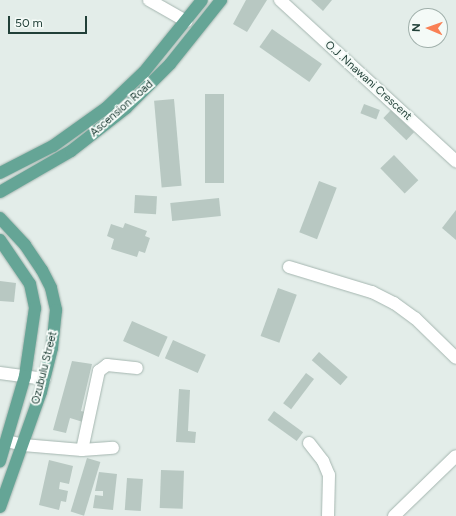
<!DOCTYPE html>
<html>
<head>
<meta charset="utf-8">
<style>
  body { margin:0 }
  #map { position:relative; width:456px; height:516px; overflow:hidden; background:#e3ede9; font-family:Figtree,sans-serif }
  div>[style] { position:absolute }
  .building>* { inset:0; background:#b8c8c2; transform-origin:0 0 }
  .roads { filter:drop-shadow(0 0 1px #a5b6b0) drop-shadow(0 0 1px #a5b6b0) }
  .minor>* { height:12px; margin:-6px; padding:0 6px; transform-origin:6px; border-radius:6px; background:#fff }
  .major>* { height:12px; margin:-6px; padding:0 6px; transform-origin:6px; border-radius:6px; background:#65a596 }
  span { translate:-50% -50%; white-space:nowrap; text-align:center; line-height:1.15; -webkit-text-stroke:4px #f4faf7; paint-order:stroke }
  .street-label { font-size:11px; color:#214038 }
  .north { position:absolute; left:408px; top:8px; width:40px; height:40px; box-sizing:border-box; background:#f4faf7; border:1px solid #a0b0ab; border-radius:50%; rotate:272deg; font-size:11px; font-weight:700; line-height:16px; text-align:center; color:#214038 }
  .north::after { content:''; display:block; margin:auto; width:14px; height:18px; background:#f98055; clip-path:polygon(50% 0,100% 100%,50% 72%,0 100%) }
  .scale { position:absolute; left:8px; top:16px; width:79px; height:18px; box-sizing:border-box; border:2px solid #214038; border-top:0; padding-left:5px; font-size:12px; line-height:14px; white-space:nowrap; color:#214038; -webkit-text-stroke:3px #f4faf7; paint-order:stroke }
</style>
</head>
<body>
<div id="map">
  <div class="building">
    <i style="clip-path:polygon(246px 0,267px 0,247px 32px,233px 24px)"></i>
    <i style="clip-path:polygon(311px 0,332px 0,323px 11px)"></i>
    <i style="left:272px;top:29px;width:61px;height:22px;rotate:35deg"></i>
    <i style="left:205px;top:94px;width:19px;height:89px"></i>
    <i style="left:174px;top:99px;width:87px;height:20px;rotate:85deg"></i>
    <i style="left:364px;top:104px;width:17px;height:10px;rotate:21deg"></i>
    <i style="left:391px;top:110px;width:32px;height:11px;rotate:44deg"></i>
    <i style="left:394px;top:155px;width:35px;height:19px;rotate:46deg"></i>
    <i style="left:319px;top:181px;width:19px;height:55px;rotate:21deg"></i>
    <i style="left:135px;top:195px;width:22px;height:18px;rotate:3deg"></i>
    <i style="left:219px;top:198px;width:18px;height:49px;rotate:84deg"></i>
    <i style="clip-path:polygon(456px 210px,456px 240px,442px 228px)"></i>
    <i style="clip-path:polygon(125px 223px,147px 231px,145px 236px,150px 238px,145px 253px,139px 251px,137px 257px,111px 249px,114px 239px,107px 236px,111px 224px,123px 228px)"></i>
    <i style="clip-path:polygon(0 281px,16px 283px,14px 302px,0 301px)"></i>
    <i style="left:278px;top:288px;width:20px;height:51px;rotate:20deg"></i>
    <i style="left:132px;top:321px;width:39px;height:22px;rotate:24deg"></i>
    <i style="left:173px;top:340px;width:36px;height:20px;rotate:24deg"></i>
    <i style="left:319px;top:352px;width:38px;height:11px;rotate:41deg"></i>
    <i style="clip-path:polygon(72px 361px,92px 364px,81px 411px,85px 412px,83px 422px,70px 418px,66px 433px,53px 430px)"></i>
    <i style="left:306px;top:373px;width:10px;height:38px;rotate:37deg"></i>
    <i style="clip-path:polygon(179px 389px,190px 390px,188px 431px,196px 432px,195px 443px,176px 442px)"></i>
    <i style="left:274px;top:411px;width:36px;height:11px;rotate:36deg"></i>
    <i style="left:87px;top:458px;width:14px;height:56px;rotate:17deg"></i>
    <i style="clip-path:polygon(49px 460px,73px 466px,69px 484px,60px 482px,59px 489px,68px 491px,66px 502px,61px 501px,59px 510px,39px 505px)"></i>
    <i style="left:161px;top:470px;width:23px;height:38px;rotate:2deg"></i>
    <i style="clip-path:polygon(99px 472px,117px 474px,113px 510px,93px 508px,95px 495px,103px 496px,103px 491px,95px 491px)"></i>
    <i style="left:127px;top:478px;width:16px;height:32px;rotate:4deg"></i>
  </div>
  <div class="roads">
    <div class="minor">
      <i style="left:149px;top:0;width:43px;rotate:29.6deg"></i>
      <i style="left:280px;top:0;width:239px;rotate:42.5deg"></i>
      <i style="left:289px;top:267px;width:87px;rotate:16.8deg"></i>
      <i style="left:372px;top:292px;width:25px;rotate:27deg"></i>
      <i style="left:394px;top:303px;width:26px;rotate:36deg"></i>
      <i style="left:415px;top:318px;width:57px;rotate:44.3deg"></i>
      <i style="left:0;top:373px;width:45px;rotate:7.6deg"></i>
      <i style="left:7px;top:441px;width:16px;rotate:14deg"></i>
      <i style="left:23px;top:445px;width:59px;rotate:4.8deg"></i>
      <i style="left:82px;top:450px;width:31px;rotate:-4deg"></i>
      <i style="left:309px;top:443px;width:23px;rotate:52deg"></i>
      <i style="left:323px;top:461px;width:15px;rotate:67deg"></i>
      <i style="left:329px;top:475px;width:41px;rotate:91.4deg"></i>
      <i style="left:82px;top:450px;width:81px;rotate:-77.9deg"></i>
      <i style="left:99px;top:371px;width:10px;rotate:-37deg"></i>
      <i style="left:107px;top:365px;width:30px;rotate:6deg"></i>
      <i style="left:394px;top:516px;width:86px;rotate:-44.1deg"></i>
    </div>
    <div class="major">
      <i style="left:0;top:173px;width:59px;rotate:-27deg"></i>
      <i style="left:53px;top:146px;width:65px;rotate:-35.6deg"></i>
      <i style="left:106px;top:108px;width:52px;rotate:-43.5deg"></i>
      <i style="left:144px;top:72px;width:92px;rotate:-51.1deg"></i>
      <i style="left:0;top:192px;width:82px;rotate:-30deg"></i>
      <i style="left:71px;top:151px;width:70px;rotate:-38deg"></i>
      <i style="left:126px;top:108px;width:62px;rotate:-45deg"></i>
      <i style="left:170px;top:64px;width:82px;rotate:-51.4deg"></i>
      <i style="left:0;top:218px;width:37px;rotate:47deg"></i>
      <i style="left:25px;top:245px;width:30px;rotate:56deg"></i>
      <i style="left:42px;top:270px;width:20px;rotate:63deg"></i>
      <i style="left:51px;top:288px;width:23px;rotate:77deg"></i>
      <i style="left:56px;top:310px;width:38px;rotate:96deg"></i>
      <i style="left:52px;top:348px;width:45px;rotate:104deg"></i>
      <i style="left:41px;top:392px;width:122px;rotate:109.6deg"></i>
      <i style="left:0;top:240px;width:53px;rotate:55.7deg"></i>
      <i style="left:30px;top:284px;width:25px;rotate:78deg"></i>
      <i style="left:35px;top:308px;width:69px;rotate:98.4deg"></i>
      <i style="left:25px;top:376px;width:89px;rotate:106.4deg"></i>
    </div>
  </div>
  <div class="street-label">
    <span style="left:368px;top:81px;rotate:42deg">O.J .Nnawani Crescent</span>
    <span style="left:122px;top:109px;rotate:-41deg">Ascension Road</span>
    <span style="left:45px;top:368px;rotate:-76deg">Ozubulu Street</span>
  </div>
  <div class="north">N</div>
  <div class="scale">50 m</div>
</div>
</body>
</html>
